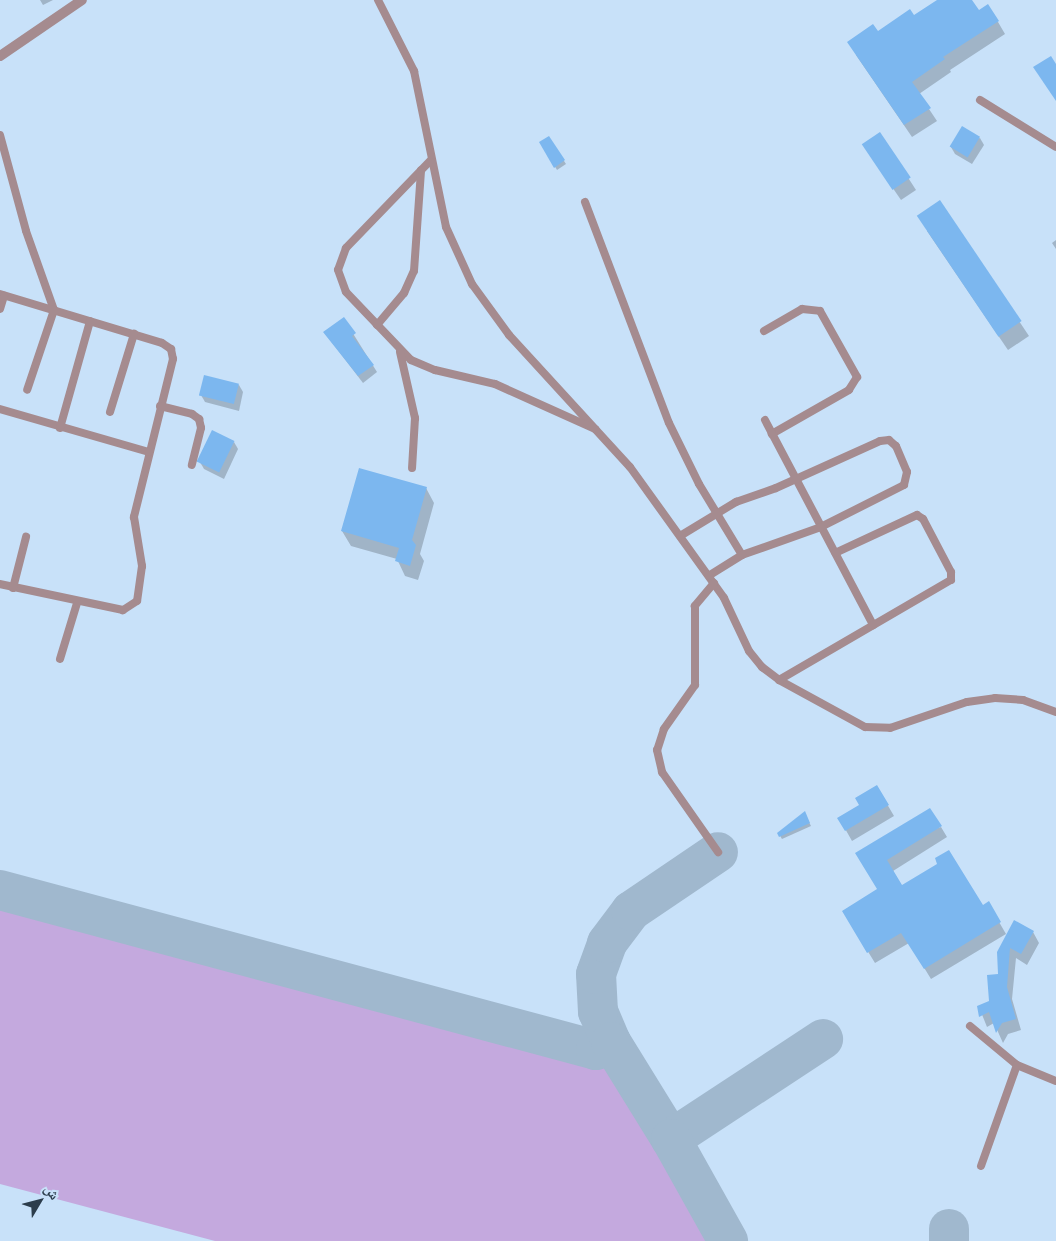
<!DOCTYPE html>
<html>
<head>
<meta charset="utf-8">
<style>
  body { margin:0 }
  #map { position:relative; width:1056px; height:1241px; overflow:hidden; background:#c8e1f9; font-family:Manrope,"Noto Naskh Arabic",sans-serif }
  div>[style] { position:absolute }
  .green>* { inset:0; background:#c4a9de }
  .shadow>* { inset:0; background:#0003 }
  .taxiway>* { height:40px; margin:-20px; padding:0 20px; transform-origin:20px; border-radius:20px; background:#a0b8ce }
  .building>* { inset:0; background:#7cb7ef; transform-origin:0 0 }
  .lane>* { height:8px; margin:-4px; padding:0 4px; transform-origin:4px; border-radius:4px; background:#a58b8f }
  .street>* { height:10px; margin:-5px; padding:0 5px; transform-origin:5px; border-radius:5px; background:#a58b8f }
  span { translate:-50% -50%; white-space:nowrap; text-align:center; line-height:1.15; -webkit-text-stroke:4.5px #c8e1f9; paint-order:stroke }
  .north { position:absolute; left:15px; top:1176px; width:50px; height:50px; -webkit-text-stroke:4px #c8e1f9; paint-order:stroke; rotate:53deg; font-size:14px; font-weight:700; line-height:20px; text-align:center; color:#2c3d4c }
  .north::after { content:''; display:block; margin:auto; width:18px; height:22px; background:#2c3d4c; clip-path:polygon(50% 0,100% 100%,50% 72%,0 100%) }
</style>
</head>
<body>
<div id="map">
  <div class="green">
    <i style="clip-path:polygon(0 898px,521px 1038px,607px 1068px,710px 1241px,215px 1241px,0 1184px)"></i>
  </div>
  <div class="shadow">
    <i style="clip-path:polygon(40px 0,53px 0,43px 5px)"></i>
    <i style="clip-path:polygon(939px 0,971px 0,979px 12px,998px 22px,1005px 34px,950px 70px,951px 72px,919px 94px,937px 121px,912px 137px,856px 55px,878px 33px,914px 17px)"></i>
    <i style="clip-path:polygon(880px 134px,916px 190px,901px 200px,870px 155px)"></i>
    <i style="clip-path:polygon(548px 137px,566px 164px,557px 170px,541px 143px)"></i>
    <i style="clip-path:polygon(980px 138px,984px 145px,972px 164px,955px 154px,951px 147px)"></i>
    <i style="clip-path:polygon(940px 202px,1029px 336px,1008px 350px,927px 231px)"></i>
    <i style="clip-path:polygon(1056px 240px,1056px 249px,1052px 243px)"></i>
    <i style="clip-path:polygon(344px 319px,377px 372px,363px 383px,324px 332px)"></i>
    <i style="clip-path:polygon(239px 385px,243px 392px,239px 411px,205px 402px,201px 395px)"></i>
    <i style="clip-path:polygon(234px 442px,238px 449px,224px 479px,204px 469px,200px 462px)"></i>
    <i style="clip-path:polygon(426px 488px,434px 503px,420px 554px,424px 561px,418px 580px,405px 576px,397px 559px,351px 546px,342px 531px)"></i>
    <i style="clip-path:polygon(877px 787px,894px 816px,852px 841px,839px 818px,861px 806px)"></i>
    <i style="clip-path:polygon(806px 816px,811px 826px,782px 839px,779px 834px)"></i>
    <i style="clip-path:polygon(941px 827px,947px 837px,893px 871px,902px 887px,939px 865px,983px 906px,988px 903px,1006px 934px,931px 979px,909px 943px,875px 963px,843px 911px,879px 889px,857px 853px)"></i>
    <i style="clip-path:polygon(1033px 932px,1039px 943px,1027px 965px,1016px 958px,1012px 999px,1021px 1030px,1008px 1034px,1003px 1043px,994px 1023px,987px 1027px,979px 1007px,991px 1002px,999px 975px,998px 952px)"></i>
  </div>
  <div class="taxiway">
    <i style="left:0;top:890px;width:617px;rotate:15.03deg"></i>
    <i style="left:596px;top:1050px;width:17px;rotate:-28deg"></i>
    <i style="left:611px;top:1042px;width:33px;rotate:-113deg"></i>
    <i style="left:598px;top:1012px;width:38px;rotate:-93deg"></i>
    <i style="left:596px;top:974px;width:33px;rotate:-70deg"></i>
    <i style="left:607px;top:943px;width:40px;rotate:-53deg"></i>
    <i style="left:631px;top:911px;width:105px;rotate:-34.1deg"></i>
    <i style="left:611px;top:1042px;width:114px;rotate:58.3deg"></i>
    <i style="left:671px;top:1139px;width:182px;rotate:-33.3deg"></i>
    <i style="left:671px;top:1139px;width:117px;rotate:60.8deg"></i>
    <i style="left:949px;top:1229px;width:12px;rotate:90deg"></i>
  </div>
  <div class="building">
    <i style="clip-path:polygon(937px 0,972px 0,979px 10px,988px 4px,999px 21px,943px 57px,945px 59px,912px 82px,931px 108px,904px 125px,847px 42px,873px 24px,878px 31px,910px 9px,914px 15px)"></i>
    <i style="clip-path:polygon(1051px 56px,1056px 64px,1056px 101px,1033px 67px)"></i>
    <i style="left:962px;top:126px;width:21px;height:24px;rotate:31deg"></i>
    <i style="left:880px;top:132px;width:55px;height:22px;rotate:56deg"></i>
    <i style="clip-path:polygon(549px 136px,565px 160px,554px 168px,539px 142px)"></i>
    <i style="left:940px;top:200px;width:146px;height:28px;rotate:56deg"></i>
    <i style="clip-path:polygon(344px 317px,356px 333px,352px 336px,374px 365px,358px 376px,323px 332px)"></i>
    <i style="left:204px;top:375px;width:36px;height:21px;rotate:14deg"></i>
    <i style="left:212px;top:430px;width:25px;height:35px;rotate:26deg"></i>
    <i style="clip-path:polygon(359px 468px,427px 487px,412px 540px,416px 545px,410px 566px,395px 561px,399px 548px,341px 531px)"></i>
    <i style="clip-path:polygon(877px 785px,889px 805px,845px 831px,837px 818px,859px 805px,855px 798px)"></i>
    <i style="clip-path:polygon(930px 808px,942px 826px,887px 860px,902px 885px,937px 864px,935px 858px,949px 850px,983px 905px,989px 901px,1001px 922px,924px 969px,901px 933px,867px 953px,842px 911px,877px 889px,855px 853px)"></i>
    <i style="clip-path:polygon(805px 811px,810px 823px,779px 837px,777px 833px)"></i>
    <i style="clip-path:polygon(1014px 920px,1034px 931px,1021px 954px,1010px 948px,1007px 987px,1016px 1019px,1002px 1023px,996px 1033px,989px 1012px,979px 1017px,977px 1006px,989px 1001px,987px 975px,998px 974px,997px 952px)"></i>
  </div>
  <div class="lane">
    <i style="left:378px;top:0;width:80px;rotate:63.1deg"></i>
    <i style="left:414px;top:71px;width:159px;rotate:78.4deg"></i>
    <i style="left:446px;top:227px;width:63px;rotate:65.5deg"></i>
    <i style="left:472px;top:284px;width:63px;rotate:54deg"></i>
    <i style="left:509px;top:335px;width:179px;rotate:47.5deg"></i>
    <i style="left:630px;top:467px;width:161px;rotate:54.3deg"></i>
    <i style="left:724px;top:598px;width:59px;rotate:64.7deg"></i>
    <i style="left:749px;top:651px;width:21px;rotate:51deg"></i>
    <i style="left:762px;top:667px;width:21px;rotate:37deg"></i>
    <i style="left:779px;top:680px;width:98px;rotate:28.7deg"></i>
    <i style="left:865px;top:727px;width:25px;rotate:2deg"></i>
    <i style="left:890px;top:728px;width:81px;rotate:-18.7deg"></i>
    <i style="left:967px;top:702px;width:28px;rotate:-8deg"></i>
    <i style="left:995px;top:698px;width:28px;rotate:4deg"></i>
    <i style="left:1023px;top:700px;width:35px;rotate:20deg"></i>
    <i style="left:980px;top:100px;width:89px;rotate:31.7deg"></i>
    <i style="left:0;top:135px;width:99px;rotate:74.8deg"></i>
    <i style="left:26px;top:231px;width:84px;rotate:70.5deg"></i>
    <i style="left:54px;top:310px;width:84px;rotate:108.6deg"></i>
    <i style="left:430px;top:161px;width:121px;rotate:134deg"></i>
    <i style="left:346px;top:248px;width:23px;rotate:110deg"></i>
    <i style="left:338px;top:270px;width:23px;rotate:70deg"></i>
    <i style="left:346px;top:292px;width:94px;rotate:46.3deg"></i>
    <i style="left:411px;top:360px;width:26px;rotate:23deg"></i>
    <i style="left:435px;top:370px;width:62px;rotate:13.1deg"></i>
    <i style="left:495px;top:384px;width:110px;rotate:24.2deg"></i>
    <i style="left:585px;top:202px;width:236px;rotate:69.2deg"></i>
    <i style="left:669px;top:423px;width:68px;rotate:63.8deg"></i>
    <i style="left:699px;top:484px;width:83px;rotate:58.8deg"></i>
    <i style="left:0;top:294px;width:169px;rotate:16.8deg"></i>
    <i style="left:162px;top:343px;width:11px;rotate:34deg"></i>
    <i style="left:171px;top:349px;width:10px;rotate:79deg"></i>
    <i style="left:173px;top:359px;width:163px;rotate:103.9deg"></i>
    <i style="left:134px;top:517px;width:50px;rotate:80.7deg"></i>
    <i style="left:142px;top:566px;width:35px;rotate:98deg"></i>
    <i style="left:137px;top:601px;width:17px;rotate:147deg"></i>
    <i style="left:123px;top:610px;width:126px;rotate:-168.1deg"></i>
    <i style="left:0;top:309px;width:14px;rotate:-73deg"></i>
    <i style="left:377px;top:325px;width:42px;rotate:-49.8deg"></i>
    <i style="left:404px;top:293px;width:24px;rotate:-66deg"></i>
    <i style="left:414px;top:271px;width:101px;rotate:-86deg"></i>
    <i style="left:764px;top:331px;width:44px;rotate:-30.1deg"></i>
    <i style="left:802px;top:309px;width:18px;rotate:6deg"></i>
    <i style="left:820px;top:311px;width:76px;rotate:60.7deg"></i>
    <i style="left:857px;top:377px;width:15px;rotate:122deg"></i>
    <i style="left:849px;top:390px;width:89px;rotate:150.3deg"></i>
    <i style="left:400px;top:352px;width:68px;rotate:77.2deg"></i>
    <i style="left:415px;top:418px;width:50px;rotate:93.4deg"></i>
    <i style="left:160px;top:406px;width:33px;rotate:14deg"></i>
    <i style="left:192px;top:414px;width:9px;rotate:36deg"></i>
    <i style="left:199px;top:419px;width:9px;rotate:77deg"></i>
    <i style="left:201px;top:428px;width:38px;rotate:104deg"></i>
    <i style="left:0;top:409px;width:155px;rotate:16.1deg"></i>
    <i style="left:110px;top:412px;width:82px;rotate:-72.9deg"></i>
    <i style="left:765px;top:420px;width:232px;rotate:62.2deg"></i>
    <i style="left:60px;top:428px;width:111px;rotate:-74.3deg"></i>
    <i style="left:680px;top:536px;width:66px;rotate:-31.3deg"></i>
    <i style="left:736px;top:502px;width:42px;rotate:-19.3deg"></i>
    <i style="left:776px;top:488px;width:114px;rotate:-24.3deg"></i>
    <i style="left:880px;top:441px;width:9px;rotate:-6deg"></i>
    <i style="left:889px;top:440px;width:9px;rotate:41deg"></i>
    <i style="left:896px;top:446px;width:28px;rotate:67deg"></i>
    <i style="left:907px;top:472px;width:13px;rotate:103deg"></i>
    <i style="left:904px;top:485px;width:93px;rotate:153.2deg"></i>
    <i style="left:821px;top:527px;width:84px;rotate:160.5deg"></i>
    <i style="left:742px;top:555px;width:39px;rotate:148deg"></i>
    <i style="left:714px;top:583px;width:30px;rotate:130deg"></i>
    <i style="left:695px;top:606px;width:79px;rotate:90deg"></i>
    <i style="left:695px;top:685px;width:54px;rotate:125.2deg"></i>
    <i style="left:664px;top:729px;width:22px;rotate:108deg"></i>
    <i style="left:657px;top:750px;width:23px;rotate:77deg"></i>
    <i style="left:662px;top:772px;width:98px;rotate:55deg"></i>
    <i style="left:13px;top:588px;width:53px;rotate:-75.7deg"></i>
    <i style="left:60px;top:659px;width:59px;rotate:-73.1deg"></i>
    <i style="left:779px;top:680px;width:199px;rotate:-30.2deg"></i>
    <i style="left:951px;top:580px;width:8px;rotate:-90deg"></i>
    <i style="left:951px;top:572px;width:60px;rotate:-117.8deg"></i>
    <i style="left:923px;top:519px;width:7px;rotate:-146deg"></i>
    <i style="left:917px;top:515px;width:90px;rotate:155.1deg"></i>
    <i style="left:970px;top:1026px;width:61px;rotate:39.7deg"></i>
    <i style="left:1017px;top:1065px;width:42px;rotate:22.3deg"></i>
    <i style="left:981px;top:1166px;width:107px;rotate:-70.4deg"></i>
  </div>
  <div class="street">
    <i style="left:0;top:56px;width:99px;rotate:-34.3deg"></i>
  </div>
  <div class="north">ش</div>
</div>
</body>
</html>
